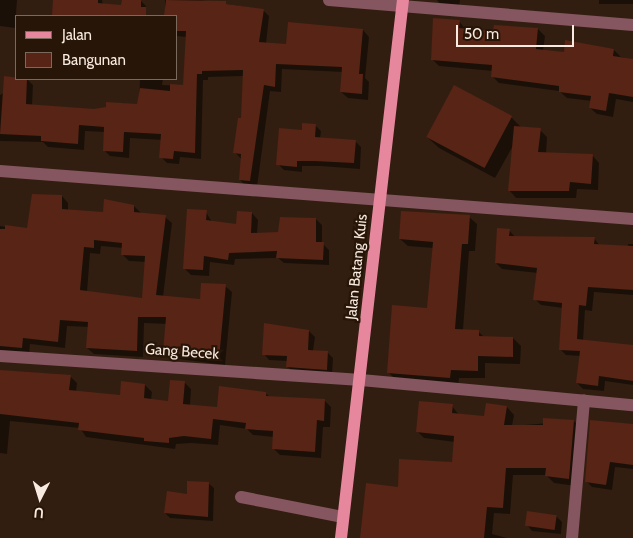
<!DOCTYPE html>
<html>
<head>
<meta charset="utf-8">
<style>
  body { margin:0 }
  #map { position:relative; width:633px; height:538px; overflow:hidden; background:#321e10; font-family:Cabin,sans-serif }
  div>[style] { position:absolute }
  .shadow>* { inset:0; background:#0007; transform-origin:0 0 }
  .building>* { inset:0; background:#572415; transform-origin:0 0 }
  .minor>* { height:12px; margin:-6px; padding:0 6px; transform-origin:6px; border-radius:6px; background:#855660 }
  .major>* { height:12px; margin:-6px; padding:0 6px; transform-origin:6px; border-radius:6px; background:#e6879e }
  span { translate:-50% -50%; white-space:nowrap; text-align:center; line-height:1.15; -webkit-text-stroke:4.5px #271507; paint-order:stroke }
  .street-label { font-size:15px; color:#f7eae0 }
  .legend { position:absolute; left:15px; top:15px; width:162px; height:65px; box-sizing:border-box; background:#271507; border:1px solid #7a6a5e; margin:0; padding:6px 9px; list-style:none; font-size:15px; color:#f7eae0 }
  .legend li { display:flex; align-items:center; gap:10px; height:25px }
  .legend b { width:25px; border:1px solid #7a6a5e }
  .north { position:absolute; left:15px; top:473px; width:50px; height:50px; -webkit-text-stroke:4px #271507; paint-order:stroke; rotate:185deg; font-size:14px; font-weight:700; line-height:20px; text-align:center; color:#f7eae0 }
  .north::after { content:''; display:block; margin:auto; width:18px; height:22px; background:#f7eae0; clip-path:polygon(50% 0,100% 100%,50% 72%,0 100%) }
  .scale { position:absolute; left:456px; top:25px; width:118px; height:22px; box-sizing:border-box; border:2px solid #f7eae0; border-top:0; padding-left:6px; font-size:15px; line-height:18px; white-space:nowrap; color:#f7eae0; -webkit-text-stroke:4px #271507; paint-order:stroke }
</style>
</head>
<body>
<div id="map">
  <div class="shadow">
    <i style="clip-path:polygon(0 0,17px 0,15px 28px,0 26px)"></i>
    <i style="clip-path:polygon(55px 0,102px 0,103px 5px,122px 6px,123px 0,141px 1px,146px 6px,145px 16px,54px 16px)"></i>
    <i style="clip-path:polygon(165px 0,201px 0,263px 10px,269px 16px,266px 44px,287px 46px,363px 30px,369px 37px,365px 78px,369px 82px,368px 100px,348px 98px,341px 92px,343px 72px,282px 69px,281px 92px,270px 91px,257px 187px,246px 186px,240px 180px,241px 159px,235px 152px,242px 120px,244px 76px,208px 77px,208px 80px,203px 80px,201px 159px,180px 157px,179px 164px,167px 163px,161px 157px,162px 140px,130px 138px,129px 158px,110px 156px,104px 150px,105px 132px,85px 131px,84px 150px,48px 147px,43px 142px,0 141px,0 95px,27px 79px,33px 85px,32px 105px,94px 110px,139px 105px,140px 79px,163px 79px,162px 85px,184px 86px,187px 37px,176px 36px,176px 16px,165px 16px)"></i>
    <i style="clip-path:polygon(437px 0,460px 0,459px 7px,442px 6px)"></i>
    <i style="left:599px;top:0;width:34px;height:4px"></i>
    <i style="clip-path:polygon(459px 21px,466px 30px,495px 32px,538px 29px,545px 36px,543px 51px,565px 53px,566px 42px,614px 50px,621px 57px,633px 60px,633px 102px,616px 99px,613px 117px,597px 114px,590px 108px,592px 101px,567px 98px,559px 91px,499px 83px,492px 76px,493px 71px,439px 66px,432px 59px)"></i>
    <i style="clip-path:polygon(511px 117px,522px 128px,540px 130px,547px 137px,546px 154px,592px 155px,599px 163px,598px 190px,577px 189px,576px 198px,516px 198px,509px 190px,514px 144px,495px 178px,439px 148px,427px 137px)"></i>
    <i style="clip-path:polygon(315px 125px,321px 131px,320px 139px,355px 141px,361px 147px,360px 169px,320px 166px,302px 166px,302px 172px,284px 170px,278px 164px,303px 131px)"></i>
    <i style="clip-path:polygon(evenodd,62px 196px,68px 203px,68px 211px,104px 213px,134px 206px,141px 213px,165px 217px,172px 223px,163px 297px,202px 300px,225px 286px,232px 292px,225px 365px,171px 358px,165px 351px,167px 324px,144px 323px,143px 357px,94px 354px,87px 348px,89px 327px,67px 326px,65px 348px,30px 344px,29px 354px,0 350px,0 197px,0 226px,28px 230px,62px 196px,101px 246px,123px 248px,122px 254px,129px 261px,146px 262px,143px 299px,87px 292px,90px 253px,100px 254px,101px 246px)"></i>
    <i style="clip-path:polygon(206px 212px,212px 222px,237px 226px,252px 213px,258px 220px,257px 234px,279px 233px,316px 219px,322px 225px,322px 243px,329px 250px,329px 265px,284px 263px,278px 258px,235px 259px,234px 265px,210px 262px,209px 276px,191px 275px,184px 268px)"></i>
    <i style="clip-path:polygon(469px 217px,477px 224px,475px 251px,469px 251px,463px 330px,478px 331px,485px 338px,513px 338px,521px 346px,520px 364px,485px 363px,485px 378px,459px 378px,458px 386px,396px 380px,388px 372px,428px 309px,433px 248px,408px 246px,400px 239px)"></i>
    <i style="clip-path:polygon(509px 230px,515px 237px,594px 238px,600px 246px,628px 247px,628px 244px,633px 244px,633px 295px,594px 292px,592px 311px,585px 310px,583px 341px,633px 346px,633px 385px,605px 381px,604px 391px,583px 389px,577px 383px,580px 356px,566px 355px,560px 349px,563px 308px,541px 305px,535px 299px,538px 273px,502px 269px,496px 263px)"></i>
    <i style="clip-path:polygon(309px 331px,315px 337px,313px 351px,327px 352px,333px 358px,332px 375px,293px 372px,287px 366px,287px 361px,269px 360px,264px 354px)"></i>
    <i style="clip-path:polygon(0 371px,70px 376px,77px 383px,76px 392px,121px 396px,145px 385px,152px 392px,151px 400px,169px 402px,184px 382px,191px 389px,190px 406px,218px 409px,265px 393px,270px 397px,324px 400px,331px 407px,330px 427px,323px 427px,321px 458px,280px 455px,273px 448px,274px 437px,253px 435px,247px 429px,220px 425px,218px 445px,191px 443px,176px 444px,175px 449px,86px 437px,80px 428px,10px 421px,7px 454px,0 453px)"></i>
    <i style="clip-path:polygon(452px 406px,459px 415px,485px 418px,507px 407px,514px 415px,512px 426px,574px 421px,581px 428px,576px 486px,554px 483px,546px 475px,513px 475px,510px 514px,494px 513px,492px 534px,507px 538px,363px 538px,399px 488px,453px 463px,455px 442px,424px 438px,417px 431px)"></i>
    <i style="clip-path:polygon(633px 424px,633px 469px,615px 467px,612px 490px,592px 487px,586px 481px)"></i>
    <i style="clip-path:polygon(208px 483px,214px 488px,213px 521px,170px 518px,165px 513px)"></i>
    <i style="clip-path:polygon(556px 516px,562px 522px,561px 534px,532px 531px,527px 525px)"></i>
  </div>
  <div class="building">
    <i style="clip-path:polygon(53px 0,98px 0,98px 3px,121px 5px,122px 0,141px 0,141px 7px,146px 7px,146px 16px,52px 16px)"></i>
    <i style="clip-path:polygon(166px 0,226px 1px,226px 4px,264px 9px,259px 42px,286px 44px,288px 22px,363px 29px,359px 74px,363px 74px,362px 94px,340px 92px,342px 67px,276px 64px,275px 87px,264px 85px,250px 181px,239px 180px,241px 154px,233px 153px,238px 118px,241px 118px,243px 70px,202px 71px,202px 74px,197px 74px,195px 153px,174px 151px,173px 159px,159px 158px,161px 134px,124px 132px,123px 152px,103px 151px,104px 127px,79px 125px,78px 144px,41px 141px,41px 136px,0 134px,4px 76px,27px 79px,26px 104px,94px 109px,106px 107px,106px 102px,137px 104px,140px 88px,170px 91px,170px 84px,183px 85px,186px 31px,176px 31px,176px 16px,164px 16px)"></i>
    <i style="clip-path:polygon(433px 18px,460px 20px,459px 28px,493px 31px,494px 25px,538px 28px,536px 49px,564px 52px,565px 40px,614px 49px,613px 56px,633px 59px,633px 97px,609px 93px,606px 111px,589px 108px,591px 96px,559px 92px,559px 86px,491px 77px,492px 65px,431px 60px)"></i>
    <i style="left:454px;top:85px;width:66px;height:59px;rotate:28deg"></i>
    <i style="clip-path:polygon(302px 123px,316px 124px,315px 137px,356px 140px,354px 163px,314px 161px,297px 161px,297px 167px,276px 165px,279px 128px,302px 130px)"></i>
    <i style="clip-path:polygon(514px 126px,541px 128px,538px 152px,593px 154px,591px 184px,570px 182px,569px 191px,508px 191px)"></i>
    <i style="clip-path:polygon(evenodd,32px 194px,62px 195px,62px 209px,103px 212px,104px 199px,134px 205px,134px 212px,166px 215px,156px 295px,200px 299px,201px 283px,226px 284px,219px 359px,163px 352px,166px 317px,138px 317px,137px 351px,86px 348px,88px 322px,60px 320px,58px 342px,23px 338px,22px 348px,0 346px,0 229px,5px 229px,5px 225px,27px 228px,32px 194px,94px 240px,122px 243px,121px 255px,145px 256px,142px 298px,80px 290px,84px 247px,94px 248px,94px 240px)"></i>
    <i style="clip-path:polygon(187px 209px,207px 210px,206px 220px,236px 224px,237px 211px,252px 212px,251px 233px,278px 232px,280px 217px,316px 218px,316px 242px,324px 242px,323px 260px,276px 258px,277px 251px,229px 253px,228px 260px,204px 256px,203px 270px,183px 269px)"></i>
    <i style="clip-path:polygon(401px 211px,470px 215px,468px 244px,462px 244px,455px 329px,479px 330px,479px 336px,513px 337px,513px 357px,478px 356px,478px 371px,451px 370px,450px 378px,387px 373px,392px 305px,427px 308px,433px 242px,399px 239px)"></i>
    <i style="clip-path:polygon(497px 228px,510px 229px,509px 236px,595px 237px,594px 244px,633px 246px,633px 290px,588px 287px,586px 306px,579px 305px,577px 339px,633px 345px,633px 381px,599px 376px,598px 386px,576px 383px,580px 351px,559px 350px,562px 303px,533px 300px,537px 268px,495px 263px)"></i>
    <i style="clip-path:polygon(264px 323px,309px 330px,308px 350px,328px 351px,327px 370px,286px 367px,287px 356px,262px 355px)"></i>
    <i style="clip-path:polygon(0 370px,71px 375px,69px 390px,120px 395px,121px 381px,145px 384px,144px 398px,168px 401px,170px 380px,185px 381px,183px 404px,217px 407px,219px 386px,266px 392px,266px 396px,325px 399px,324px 421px,317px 420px,315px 452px,272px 449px,273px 431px,245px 429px,246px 423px,213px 419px,211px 439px,184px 436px,169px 438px,169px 443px,144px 441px,144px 438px,78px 430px,79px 423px,0 414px)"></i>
    <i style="clip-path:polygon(419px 401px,453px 404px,452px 413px,484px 416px,486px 403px,507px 406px,504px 425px,543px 425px,543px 418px,574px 420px,569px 479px,545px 476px,546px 468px,506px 468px,503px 508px,487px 507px,484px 538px,360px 538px,366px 483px,398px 487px,399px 459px,452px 462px,454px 436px,416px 432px)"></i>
    <i style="clip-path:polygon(590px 420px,633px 424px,633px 465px,610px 462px,606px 485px,585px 482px)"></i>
    <i style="clip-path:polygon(187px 481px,209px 482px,208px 517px,164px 513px,167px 491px,187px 494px)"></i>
    <i style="left:527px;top:511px;width:30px;height:15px;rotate:8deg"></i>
  </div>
  <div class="minor">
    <i style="left:329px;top:0;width:305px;rotate:4.7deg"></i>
    <i style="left:0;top:171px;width:635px;rotate:4.34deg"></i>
    <i style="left:0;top:356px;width:362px;rotate:3.8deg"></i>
    <i style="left:361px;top:380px;width:273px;rotate:5.3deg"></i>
    <i style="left:241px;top:497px;width:104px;rotate:11.1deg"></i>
    <i style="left:572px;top:538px;width:138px;rotate:-85deg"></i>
  </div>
  <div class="major">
    <i style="left:341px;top:538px;width:542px;rotate:-83.43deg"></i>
  </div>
  <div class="street-label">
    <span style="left:357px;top:267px;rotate:-84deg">Jalan Batang Kuis</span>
    <span style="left:182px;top:352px;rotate:4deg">Gang Becek</span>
  </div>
  <ul class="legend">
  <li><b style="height:6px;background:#e6879e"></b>Jalan</li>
  <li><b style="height:14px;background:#572415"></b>Bangunan</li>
  </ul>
  <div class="north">U</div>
  <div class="scale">50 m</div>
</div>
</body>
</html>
